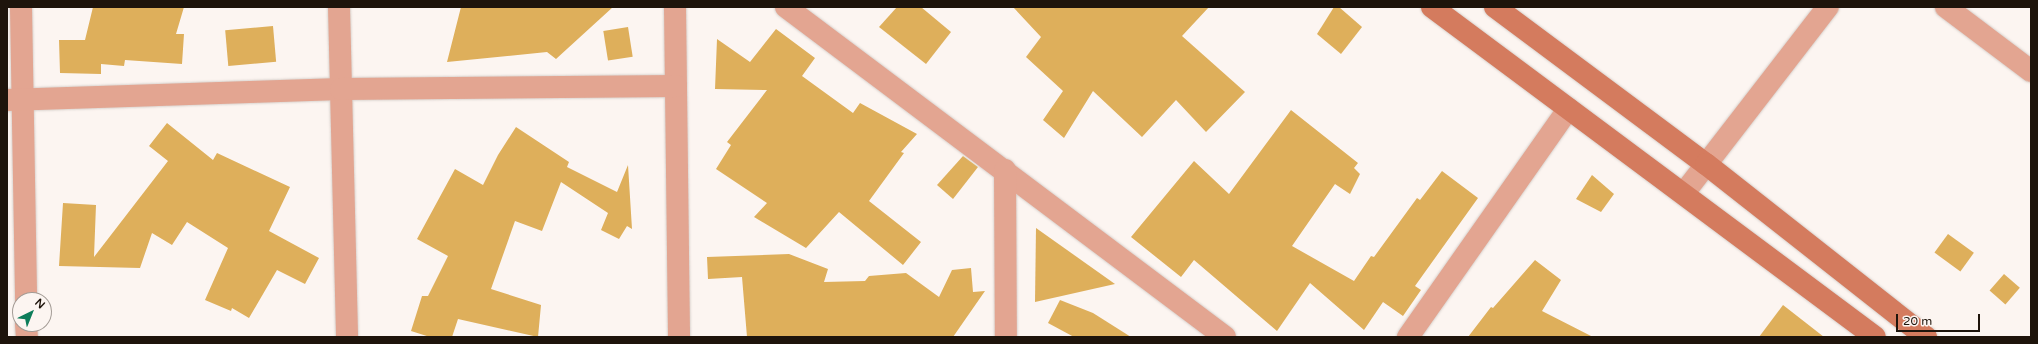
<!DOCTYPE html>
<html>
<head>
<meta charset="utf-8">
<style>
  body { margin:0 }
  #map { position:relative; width:2038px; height:344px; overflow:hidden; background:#fcf5f1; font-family:"Varela Round",sans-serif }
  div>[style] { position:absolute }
  .building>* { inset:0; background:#deaf5b; transform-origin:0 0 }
  .roads { filter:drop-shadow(0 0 1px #d8d1cc) drop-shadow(0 0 1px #d8d1cc) }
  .street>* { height:22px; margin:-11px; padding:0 11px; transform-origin:11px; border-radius:11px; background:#e3a591 }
  .secondary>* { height:22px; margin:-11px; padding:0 11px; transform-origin:11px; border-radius:11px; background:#d47b5e }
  span { translate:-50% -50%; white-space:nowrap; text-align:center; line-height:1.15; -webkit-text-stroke:3.5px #fcf5f1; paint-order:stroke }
  .frame { position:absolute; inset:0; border:8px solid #1e140b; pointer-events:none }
  .north { position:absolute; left:12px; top:292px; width:40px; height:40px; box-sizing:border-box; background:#fcf5f1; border:1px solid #a39b95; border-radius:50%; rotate:43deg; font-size:11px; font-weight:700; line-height:16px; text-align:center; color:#1e140b }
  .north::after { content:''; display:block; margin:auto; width:14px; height:18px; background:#0d7d5a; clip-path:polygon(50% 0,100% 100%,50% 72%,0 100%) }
  .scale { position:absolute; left:1896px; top:314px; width:84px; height:18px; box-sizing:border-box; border:2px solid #1e140b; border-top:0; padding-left:5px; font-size:12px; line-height:14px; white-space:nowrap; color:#1e140b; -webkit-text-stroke:3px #fcf5f1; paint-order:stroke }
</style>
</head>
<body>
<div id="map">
  <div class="building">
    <i style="clip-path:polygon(93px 7px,184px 7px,176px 34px,184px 34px,182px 64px,125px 60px,124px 66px,101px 64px,101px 74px,60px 73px,59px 40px,85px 40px)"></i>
    <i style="clip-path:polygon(461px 7px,613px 7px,556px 59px,547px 52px,447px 62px)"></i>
    <i style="clip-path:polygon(897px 7px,921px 7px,951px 32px,926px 64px,879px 27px)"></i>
    <i style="clip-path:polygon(1013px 7px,1209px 7px,1182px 36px,1245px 92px,1206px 132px,1176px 100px,1142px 137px,1093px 91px,1064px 138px,1043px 120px,1063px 91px,1026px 57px,1041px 37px)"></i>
    <i style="clip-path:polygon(1334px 7px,1339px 7px,1362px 27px,1341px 54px,1317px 34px)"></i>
    <i style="left:273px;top:26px;width:36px;height:48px;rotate:85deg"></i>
    <i style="left:628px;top:27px;width:30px;height:25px;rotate:81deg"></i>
    <i style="clip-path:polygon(776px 29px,815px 58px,802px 76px,853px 113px,860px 103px,917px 134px,901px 152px,904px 153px,869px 201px,921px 242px,903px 265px,839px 212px,806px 248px,754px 217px,767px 203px,716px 169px,731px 145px,727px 142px,767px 90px,715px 89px,717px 39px,750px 62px)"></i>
    <i style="clip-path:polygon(1291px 110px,1358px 163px,1354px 168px,1360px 174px,1350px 194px,1335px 184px,1292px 246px,1354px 281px,1371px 256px,1374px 257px,1417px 198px,1420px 200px,1442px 171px,1478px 198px,1415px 286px,1421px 290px,1403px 316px,1383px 302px,1364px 330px,1310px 283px,1277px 331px,1194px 260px,1181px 277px,1131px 237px,1194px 161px,1229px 194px)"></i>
    <i style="clip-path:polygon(167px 123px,213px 160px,217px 153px,290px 187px,269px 231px,319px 258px,305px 284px,277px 270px,249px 318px,232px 308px,231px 311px,205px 300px,228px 248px,187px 222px,172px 245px,152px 233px,140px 268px,59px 266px,63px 203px,96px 205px,94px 257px,168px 161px,149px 146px)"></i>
    <i style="clip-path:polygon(516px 127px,569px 162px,567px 167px,617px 192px,628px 165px,632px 229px,627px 226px,619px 239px,601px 230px,608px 213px,561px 182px,542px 231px,515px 221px,491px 289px,541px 305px,538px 337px,458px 319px,452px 337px,430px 337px,411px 331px,422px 296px,428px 296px,448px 256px,417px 239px,455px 169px,483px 185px,498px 155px)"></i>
    <i style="clip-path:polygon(963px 156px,978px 167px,953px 199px,937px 185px)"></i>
    <i style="clip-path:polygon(1592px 175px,1614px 194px,1601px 212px,1576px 199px)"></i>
    <i style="clip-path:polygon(1036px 228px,1115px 284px,1035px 302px)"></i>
    <i style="left:1948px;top:234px;width:32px;height:23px;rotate:36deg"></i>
    <i style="clip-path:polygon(789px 254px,828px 269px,824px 282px,865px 281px,869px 276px,906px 273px,939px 297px,952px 270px,971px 268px,973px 292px,985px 291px,953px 337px,747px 337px,742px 277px,708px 279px,707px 257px)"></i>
    <i style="clip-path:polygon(1535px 260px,1561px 280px,1542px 311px,1593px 337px,1468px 337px,1491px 307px,1493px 308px)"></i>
    <i style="left:2004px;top:274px;width:21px;height:22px;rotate:41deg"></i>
    <i style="clip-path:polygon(1060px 300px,1093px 313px,1131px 337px,1074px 337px,1048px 323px)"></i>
    <i style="clip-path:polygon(1783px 305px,1824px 337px,1759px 337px)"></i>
  </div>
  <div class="roads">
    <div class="street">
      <i style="left:21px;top:7px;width:293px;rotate:89deg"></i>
      <i style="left:339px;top:7px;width:330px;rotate:88.6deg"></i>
      <i style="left:675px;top:7px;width:330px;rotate:89.3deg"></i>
      <i style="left:786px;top:7px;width:549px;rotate:36.93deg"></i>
      <i style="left:1946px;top:7px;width:106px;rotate:37deg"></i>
      <i style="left:7px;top:100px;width:334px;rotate:-1.9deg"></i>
      <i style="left:341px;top:89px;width:335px;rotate:-0.5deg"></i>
      <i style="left:1005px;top:170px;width:167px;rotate:89.7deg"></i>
      <i style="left:1684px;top:193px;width:235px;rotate:-52.3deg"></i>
      <i style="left:26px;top:324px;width:13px;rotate:86deg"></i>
      <i style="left:1408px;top:337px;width:279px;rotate:-54.9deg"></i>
    </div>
    <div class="secondary">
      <i style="left:1432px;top:7px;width:552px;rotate:36.68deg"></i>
      <i style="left:1495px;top:7px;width:263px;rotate:36.7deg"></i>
      <i style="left:1706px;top:164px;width:280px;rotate:38.2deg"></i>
    </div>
  </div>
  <div class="frame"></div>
  <div class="north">N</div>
  <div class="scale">20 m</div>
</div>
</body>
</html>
